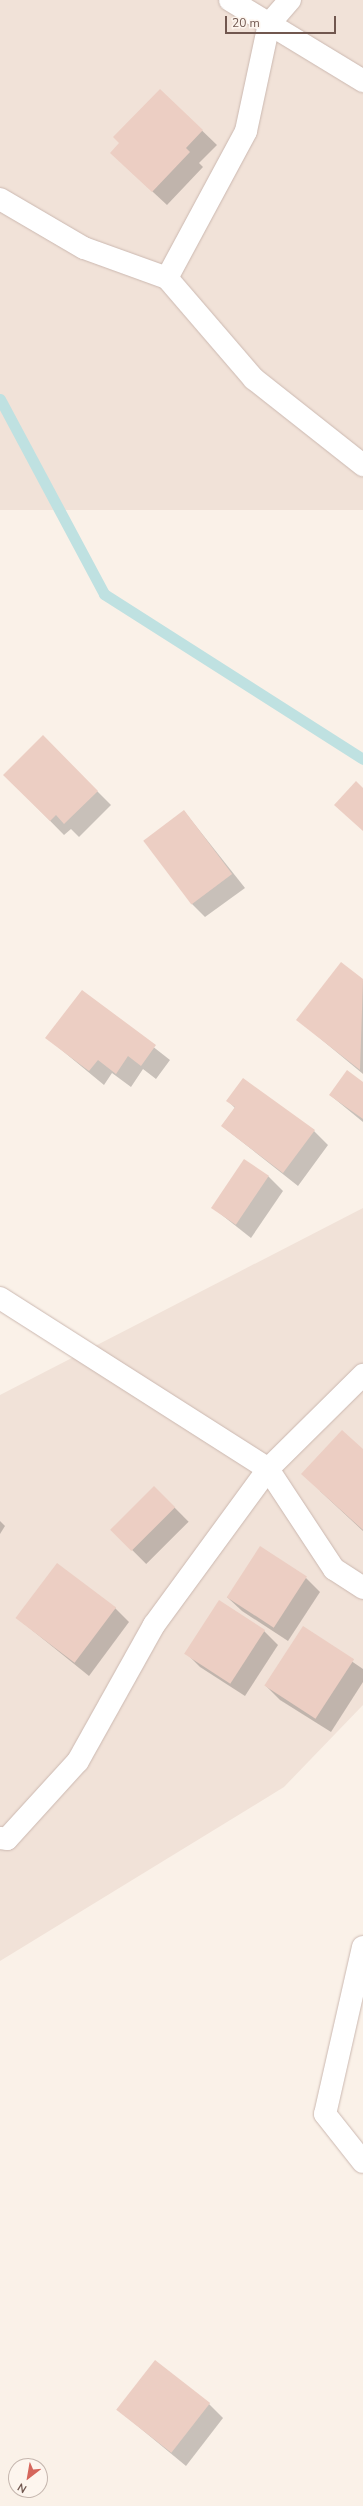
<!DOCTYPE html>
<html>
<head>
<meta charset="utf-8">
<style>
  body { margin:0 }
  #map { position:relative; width:363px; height:2506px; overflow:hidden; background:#faf1e8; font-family:"Nunito Sans",sans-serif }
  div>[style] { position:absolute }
  .residential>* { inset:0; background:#f1e2d8; transform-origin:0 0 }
  .shadow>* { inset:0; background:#0003; transform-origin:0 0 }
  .stream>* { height:11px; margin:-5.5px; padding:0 5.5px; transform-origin:5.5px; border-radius:5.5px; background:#bfe1e1 }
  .building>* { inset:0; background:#eccec3; transform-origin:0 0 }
  .roads { filter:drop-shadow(0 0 1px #cbb8b0) drop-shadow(0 0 1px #cbb8b0) }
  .minor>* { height:22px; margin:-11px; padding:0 11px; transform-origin:11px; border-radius:11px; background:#fff }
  span { translate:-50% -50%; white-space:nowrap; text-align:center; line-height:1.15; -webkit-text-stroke:4px #fdf5ee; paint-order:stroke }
  .north { position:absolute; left:8px; top:2458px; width:40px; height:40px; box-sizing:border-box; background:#fdf5ee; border:1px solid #c5b6ae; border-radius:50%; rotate:211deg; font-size:11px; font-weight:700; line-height:16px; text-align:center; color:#71574f }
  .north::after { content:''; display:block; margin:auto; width:14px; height:18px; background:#d5665c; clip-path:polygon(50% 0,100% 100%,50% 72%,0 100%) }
  .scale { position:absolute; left:225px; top:16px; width:111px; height:18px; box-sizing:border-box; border:2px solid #71574f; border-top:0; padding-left:5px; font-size:12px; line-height:14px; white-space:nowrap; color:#71574f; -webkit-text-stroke:3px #fdf5ee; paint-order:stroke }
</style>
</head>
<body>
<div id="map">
  <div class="residential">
    <i style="left:0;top:0;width:363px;height:510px"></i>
    <i style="clip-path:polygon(363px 1208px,363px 1705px,284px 1787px,0 1961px,0 1395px)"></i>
  </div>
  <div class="shadow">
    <i style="clip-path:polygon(160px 90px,217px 145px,199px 163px,203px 167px,167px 205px,126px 167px)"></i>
    <i style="clip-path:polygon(43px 737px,111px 805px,79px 837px,71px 829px,64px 835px,5px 775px)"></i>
    <i style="clip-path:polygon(184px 811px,245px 888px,205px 917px,191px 903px)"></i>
    <i style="clip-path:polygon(341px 964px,363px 981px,363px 1074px,298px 1020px)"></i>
    <i style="clip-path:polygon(82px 991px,170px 1060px,156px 1079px,143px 1069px,131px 1087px,112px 1073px,104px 1085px,47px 1038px)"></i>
    <i style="clip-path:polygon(363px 1083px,363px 1122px,330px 1095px)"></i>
    <i style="clip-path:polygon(228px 1101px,314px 1131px,328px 1145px,298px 1186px,222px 1126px,235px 1108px)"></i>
    <i style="clip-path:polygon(268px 1176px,283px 1191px,251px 1238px,213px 1208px)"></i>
    <i style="clip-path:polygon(363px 1450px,363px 1531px,320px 1491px)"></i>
    <i style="left:154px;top:1487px;width:49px;height:60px;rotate:45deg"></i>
    <i style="clip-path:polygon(0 1521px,5px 1526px,0 1534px)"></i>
    <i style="clip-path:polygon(306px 1578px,320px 1592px,288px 1641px,242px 1611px,227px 1597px)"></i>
    <i style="clip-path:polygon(115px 1608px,129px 1622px,89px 1676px,17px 1618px)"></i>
    <i style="clip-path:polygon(303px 1628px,363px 1669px,363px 1682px,331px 1732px,280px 1700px,266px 1686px)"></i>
    <i style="clip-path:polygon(264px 1631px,278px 1645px,245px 1696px,200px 1667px,186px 1653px)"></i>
    <i style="clip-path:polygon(209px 2404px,223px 2418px,186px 2466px,117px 2409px)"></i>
  </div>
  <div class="stream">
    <i style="left:0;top:399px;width:221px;rotate:61.9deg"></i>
    <i style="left:104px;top:594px;width:307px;rotate:32.5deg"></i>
  </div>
  <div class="building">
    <i style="clip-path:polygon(160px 89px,203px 130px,186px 148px,190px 152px,152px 192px,110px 153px,119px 143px,113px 137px)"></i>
    <i style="clip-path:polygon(43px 735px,98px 791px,64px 824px,56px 815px,50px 821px,3px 775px)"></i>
    <i style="clip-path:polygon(356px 781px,363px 788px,363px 831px,334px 805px)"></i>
    <i style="left:184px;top:810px;width:80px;height:51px;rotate:53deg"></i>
    <i style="clip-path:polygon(341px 962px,363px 979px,360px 1070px,296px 1020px)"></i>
    <i style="clip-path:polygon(82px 990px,156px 1045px,141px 1066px,128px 1056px,116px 1074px,98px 1060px,89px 1071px,45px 1038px)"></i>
    <i style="clip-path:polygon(347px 1070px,363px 1082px,363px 1119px,329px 1095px)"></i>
    <i style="clip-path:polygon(243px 1078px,315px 1130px,283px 1173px,221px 1126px,235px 1107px,226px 1101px)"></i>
    <i style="left:244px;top:1159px;width:30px;height:59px;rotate:34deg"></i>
    <i style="clip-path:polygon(342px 1430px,363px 1449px,363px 1530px,301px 1474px)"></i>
    <i style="left:154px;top:1486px;width:30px;height:62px;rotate:45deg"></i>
    <i style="left:260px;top:1546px;width:56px;height:61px;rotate:33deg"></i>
    <i style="left:57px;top:1563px;width:74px;height:69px;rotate:37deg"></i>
    <i style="left:219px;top:1600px;width:55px;height:64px;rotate:33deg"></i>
    <i style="left:303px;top:1626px;width:61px;height:71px;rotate:33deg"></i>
    <i style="left:155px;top:2360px;width:70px;height:63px;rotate:38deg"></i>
  </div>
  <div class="roads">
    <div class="minor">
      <i style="left:230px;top:0;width:156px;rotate:31.3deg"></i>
      <i style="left:0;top:199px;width:97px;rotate:30.3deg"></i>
      <i style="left:84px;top:248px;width:88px;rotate:19.9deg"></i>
      <i style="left:167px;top:278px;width:167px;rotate:-61.7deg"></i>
      <i style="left:246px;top:131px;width:109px;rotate:-77.9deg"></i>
      <i style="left:269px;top:24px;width:32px;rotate:-49deg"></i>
      <i style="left:167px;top:278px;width:133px;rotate:49.3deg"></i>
      <i style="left:254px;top:379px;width:139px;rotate:38.3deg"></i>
      <i style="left:0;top:1298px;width:318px;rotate:32.5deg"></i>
      <i style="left:268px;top:1469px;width:134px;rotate:-44.7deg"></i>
      <i style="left:0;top:1838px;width:7px;rotate:8deg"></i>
      <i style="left:7px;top:1839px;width:105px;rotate:-47.7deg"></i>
      <i style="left:78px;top:1761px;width:156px;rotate:-60.8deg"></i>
      <i style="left:154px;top:1625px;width:193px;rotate:-53.8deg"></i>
      <i style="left:268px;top:1469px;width:120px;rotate:56.6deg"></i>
      <i style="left:334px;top:1569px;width:35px;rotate:33deg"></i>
      <i style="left:363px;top:1947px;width:171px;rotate:102.8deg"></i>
      <i style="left:325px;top:2114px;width:61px;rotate:51.6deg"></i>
    </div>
  </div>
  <div class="north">N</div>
  <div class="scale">20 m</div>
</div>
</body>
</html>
